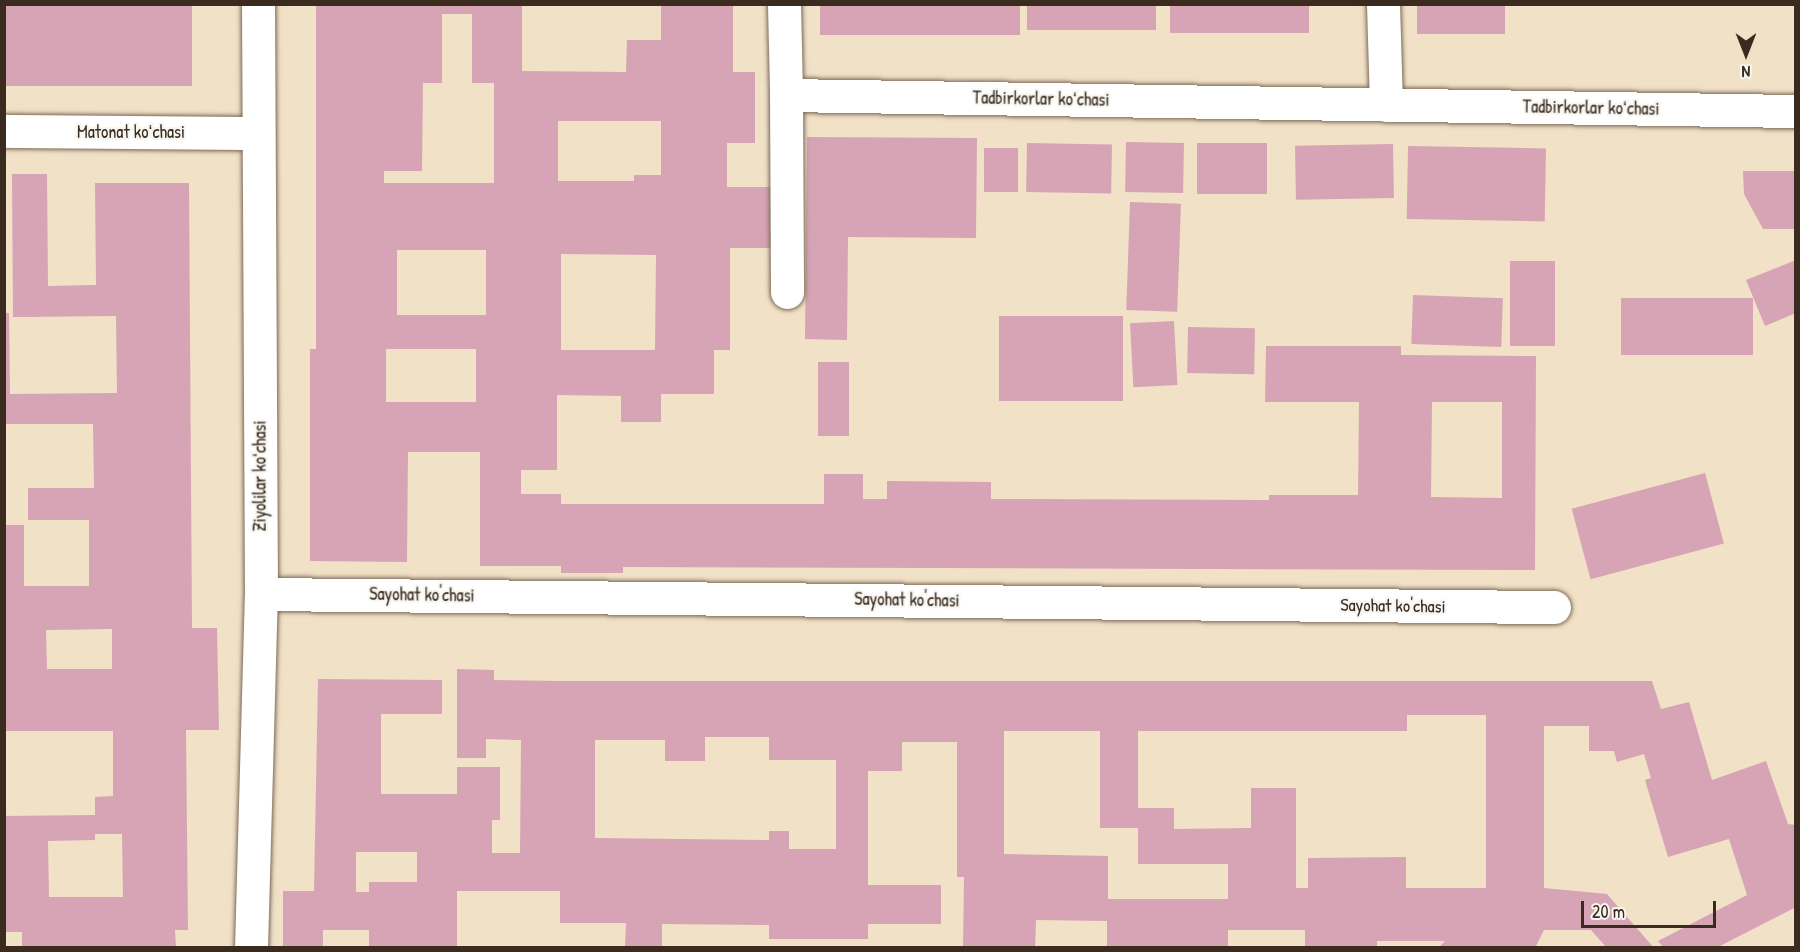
<!DOCTYPE html>
<html>
<head>
<meta charset="utf-8">
<style>
  body { margin:0 }
  #map { position:relative; width:1800px; height:952px; overflow:hidden; background:#f1e1c6; font-family:"Patrick Hand",sans-serif }
  div>[style] { position:absolute }
  .building>* { inset:0; background:#d6a4b4; transform-origin:0 0 }
  .roads { filter:drop-shadow(0 0 2px #7b6a59) drop-shadow(0 0 2px #7b6a59) }
  .minor>* { height:33px; margin:-16.5px; padding:0 16.5px; transform-origin:16.5px; border-radius:16.5px; background:#fff }
  span { translate:-50% -50%; white-space:nowrap; text-align:center; line-height:1.15; -webkit-text-stroke:4.5px #f6f6f2; paint-order:stroke }
  .street-label { font-size:18px; color:#3b2a1e }
  .frame { position:absolute; inset:0; border:6px solid #3b2a1e; pointer-events:none }
  .north { position:absolute; left:1716px; top:24px; width:60px; height:60px; -webkit-text-stroke:4px #f6f6f2; paint-order:stroke; rotate:180deg; font-size:16px; font-weight:700; line-height:24px; text-align:center; color:#3b2a1e }
  .north::after { content:''; display:block; margin:auto; width:21px; height:27px; background:#3b2a1e; clip-path:polygon(50% 0,100% 100%,50% 72%,0 100%) }
  .scale { position:absolute; left:1581px; top:901px; width:135px; height:27px; box-sizing:border-box; border:3px solid #3b2a1e; border-top:0; padding-left:8px; font-size:18px; line-height:21px; white-space:nowrap; color:#3b2a1e; -webkit-text-stroke:4px #f6f6f2; paint-order:stroke }
</style>
</head>
<body>
<div id="map">
  <div class="building">
    <i style="left:4px;top:4px;width:188px;height:82px"></i>
    <i style="clip-path:polygon(evenodd,316px 4px,522px 4px,522px 71px,626px 72px,627px 40px,661px 40px,661px 4px,733px 4px,733px 72px,755px 72px,755px 143px,727px 143px,727px 187px,774px 187px,774px 248px,730px 248px,730px 350px,714px 350px,714px 394px,661px 394px,661px 422px,621px 422px,621px 396px,557px 395px,557px 470px,521px 470px,521px 494px,561px 494px,561px 504px,824px 504px,824px 474px,863px 474px,863px 499px,887px 499px,887px 481px,991px 482px,991px 499px,1269px 500px,1269px 495px,1358px 495px,1359px 402px,1265px 402px,1266px 346px,1401px 346px,1401px 355px,1536px 356px,1535px 570px,623px 567px,623px 573px,561px 573px,561px 566px,480px 566px,480px 452px,408px 452px,407px 562px,310px 561px,310px 349px,316px 349px,316px 4px,442px 14px,472px 14px,472px 83px,494px 83px,494px 183px,384px 183px,384px 171px,422px 171px,423px 83px,442px 83px,442px 14px,316px 4px,558px 121px,661px 121px,661px 175px,634px 175px,634px 181px,558px 181px,558px 121px,316px 4px,397px 250px,486px 250px,486px 315px,397px 315px,397px 250px,316px 4px,561px 254px,656px 255px,655px 350px,561px 350px,561px 254px,316px 4px,386px 349px,476px 349px,476px 402px,386px 402px,386px 349px,316px 4px,1432px 402px,1502px 402px,1502px 498px,1431px 497px,1432px 402px)"></i>
    <i style="left:820px;top:4px;width:200px;height:31px"></i>
    <i style="left:1027px;top:4px;width:129px;height:26px"></i>
    <i style="left:1170px;top:4px;width:139px;height:29px"></i>
    <i style="left:1417px;top:4px;width:88px;height:30px"></i>
    <i style="clip-path:polygon(807px 137px,977px 138px,976px 238px,848px 237px,847px 340px,805px 339px)"></i>
    <i style="left:1126px;top:142px;width:58px;height:50px;rotate:1deg"></i>
    <i style="left:1027px;top:143px;width:85px;height:49px;rotate:1deg"></i>
    <i style="left:1197px;top:143px;width:70px;height:51px"></i>
    <i style="left:1393px;top:144px;width:54px;height:98px;rotate:89deg"></i>
    <i style="left:1408px;top:146px;width:138px;height:73px;rotate:1deg"></i>
    <i style="left:984px;top:148px;width:34px;height:44px"></i>
    <i style="clip-path:polygon(1743px 171px,1796px 171px,1796px 229px,1763px 229px,1744px 194px)"></i>
    <i style="clip-path:polygon(evenodd,12px 174px,47px 174px,48px 286px,96px 285px,95px 183px,189px 183px,192px 628px,217px 628px,219px 730px,186px 730px,188px 930px,175px 930px,176px 948px,22px 948px,22px 932px,4px 932px,4px 816px,95px 815px,95px 797px,113px 796px,113px 731px,4px 731px,4px 525px,24px 525px,24px 586px,89px 586px,89px 520px,28px 520px,28px 488px,94px 488px,93px 424px,4px 424px,4px 313px,9px 313px,10px 394px,117px 393px,116px 316px,13px 317px,12px 174px,112px 629px,112px 669px,47px 669px,46px 630px,112px 629px,12px 174px,95px 834px,122px 834px,123px 897px,49px 897px,48px 841px,95px 840px,95px 834px)"></i>
    <i style="left:1130px;top:202px;width:51px;height:108px;rotate:2deg"></i>
    <i style="clip-path:polygon(1796px 260px,1796px 313px,1765px 326px,1746px 280px)"></i>
    <i style="left:1510px;top:261px;width:45px;height:85px"></i>
    <i style="left:1413px;top:295px;width:90px;height:49px;rotate:2deg"></i>
    <i style="left:1621px;top:298px;width:132px;height:57px"></i>
    <i style="left:999px;top:316px;width:124px;height:85px"></i>
    <i style="left:1174px;top:321px;width:64px;height:44px;rotate:87deg"></i>
    <i style="left:1188px;top:327px;width:67px;height:46px;rotate:1deg"></i>
    <i style="left:818px;top:362px;width:31px;height:74px"></i>
    <i style="left:1705px;top:473px;width:73px;height:138px;rotate:75deg"></i>
    <i style="clip-path:polygon(evenodd,457px 669px,494px 670px,494px 680px,560px 681px,1652px 681px,1661px 709px,1689px 702px,1712px 780px,1766px 761px,1788px 824px,1796px 825px,1796px 907px,1716px 948px,1664px 948px,1658px 941px,1747px 895px,1729px 839px,1668px 857px,1645px 780px,1651px 778px,1644px 754px,1617px 762px,1614px 751px,1589px 751px,1589px 726px,1544px 726px,1544px 888px,1607px 894px,1654px 948px,1607px 948px,1591px 930px,1544px 930px,1535px 948px,1438px 948px,1445px 941px,1377px 941px,1377px 948px,1305px 948px,1305px 930px,1228px 930px,1228px 948px,1107px 948px,1107px 921px,1036px 920px,1035px 948px,963px 948px,964px 877px,957px 877px,957px 742px,902px 742px,902px 771px,868px 771px,868px 885px,941px 885px,941px 924px,868px 924px,868px 939px,769px 939px,769px 925px,662px 924px,662px 948px,625px 948px,626px 923px,560px 923px,560px 891px,457px 891px,457px 948px,369px 948px,369px 930px,323px 930px,323px 948px,283px 948px,283px 891px,314px 891px,318px 679px,442px 680px,442px 714px,381px 714px,381px 794px,457px 794px,457px 767px,500px 767px,500px 820px,492px 820px,492px 853px,520px 853px,521px 740px,486px 739px,486px 758px,457px 758px,457px 669px,1407px 715px,1486px 715px,1486px 888px,1406px 888px,1406px 857px,1308px 858px,1308px 888px,1296px 888px,1296px 788px,1251px 788px,1251px 828px,1174px 829px,1174px 808px,1138px 808px,1138px 731px,1407px 731px,1407px 715px,457px 669px,1004px 731px,1100px 731px,1100px 828px,1138px 828px,1138px 864px,1228px 864px,1228px 899px,1108px 899px,1108px 856px,1004px 854px,1004px 731px,457px 669px,705px 737px,769px 737px,769px 760px,836px 760px,836px 849px,789px 849px,789px 831px,769px 831px,769px 840px,595px 838px,595px 740px,665px 740px,665px 761px,705px 761px,705px 737px,457px 669px,356px 852px,417px 852px,417px 882px,369px 882px,369px 892px,356px 892px,356px 852px)"></i>
  </div>
  <div class="roads">
    <div class="minor">
      <i style="left:784px;top:4px;width:91px;rotate:88.7deg"></i>
      <i style="left:786px;top:95px;width:1010px;rotate:0.91deg"></i>
      <i style="left:1383px;top:4px;width:101px;rotate:88.3deg"></i>
      <i style="left:786px;top:95px;width:197px;rotate:89.7deg"></i>
      <i style="left:4px;top:131px;width:253px;rotate:0.5deg"></i>
      <i style="left:261px;top:594px;width:1293px;rotate:0.58deg"></i>
      <i style="left:251px;top:948px;width:354px;rotate:-88.4deg"></i>
      <i style="left:261px;top:594px;width:590px;rotate:-90.29deg"></i>
    </div>
  </div>
  <div class="street-label">
    <span style="left:1041px;top:99px;rotate:1deg">Tadbirkorlar koʻchasi</span>
    <span style="left:1591px;top:108px;rotate:1deg">Tadbirkorlar koʻchasi</span>
    <span style="left:131px;top:132px">Matonat koʻchasi</span>
    <span style="left:260px;top:476px;rotate:-90deg">Ziyolilar koʻchasi</span>
    <span style="left:422px;top:595px;rotate:1deg">Sayohat ko'chasi</span>
    <span style="left:907px;top:600px;rotate:1deg">Sayohat ko'chasi</span>
    <span style="left:1393px;top:606px;rotate:1deg">Sayohat ko'chasi</span>
  </div>
  <div class="frame"></div>
  <div class="north">N</div>
  <div class="scale">20 m</div>
</div>
</body>
</html>
